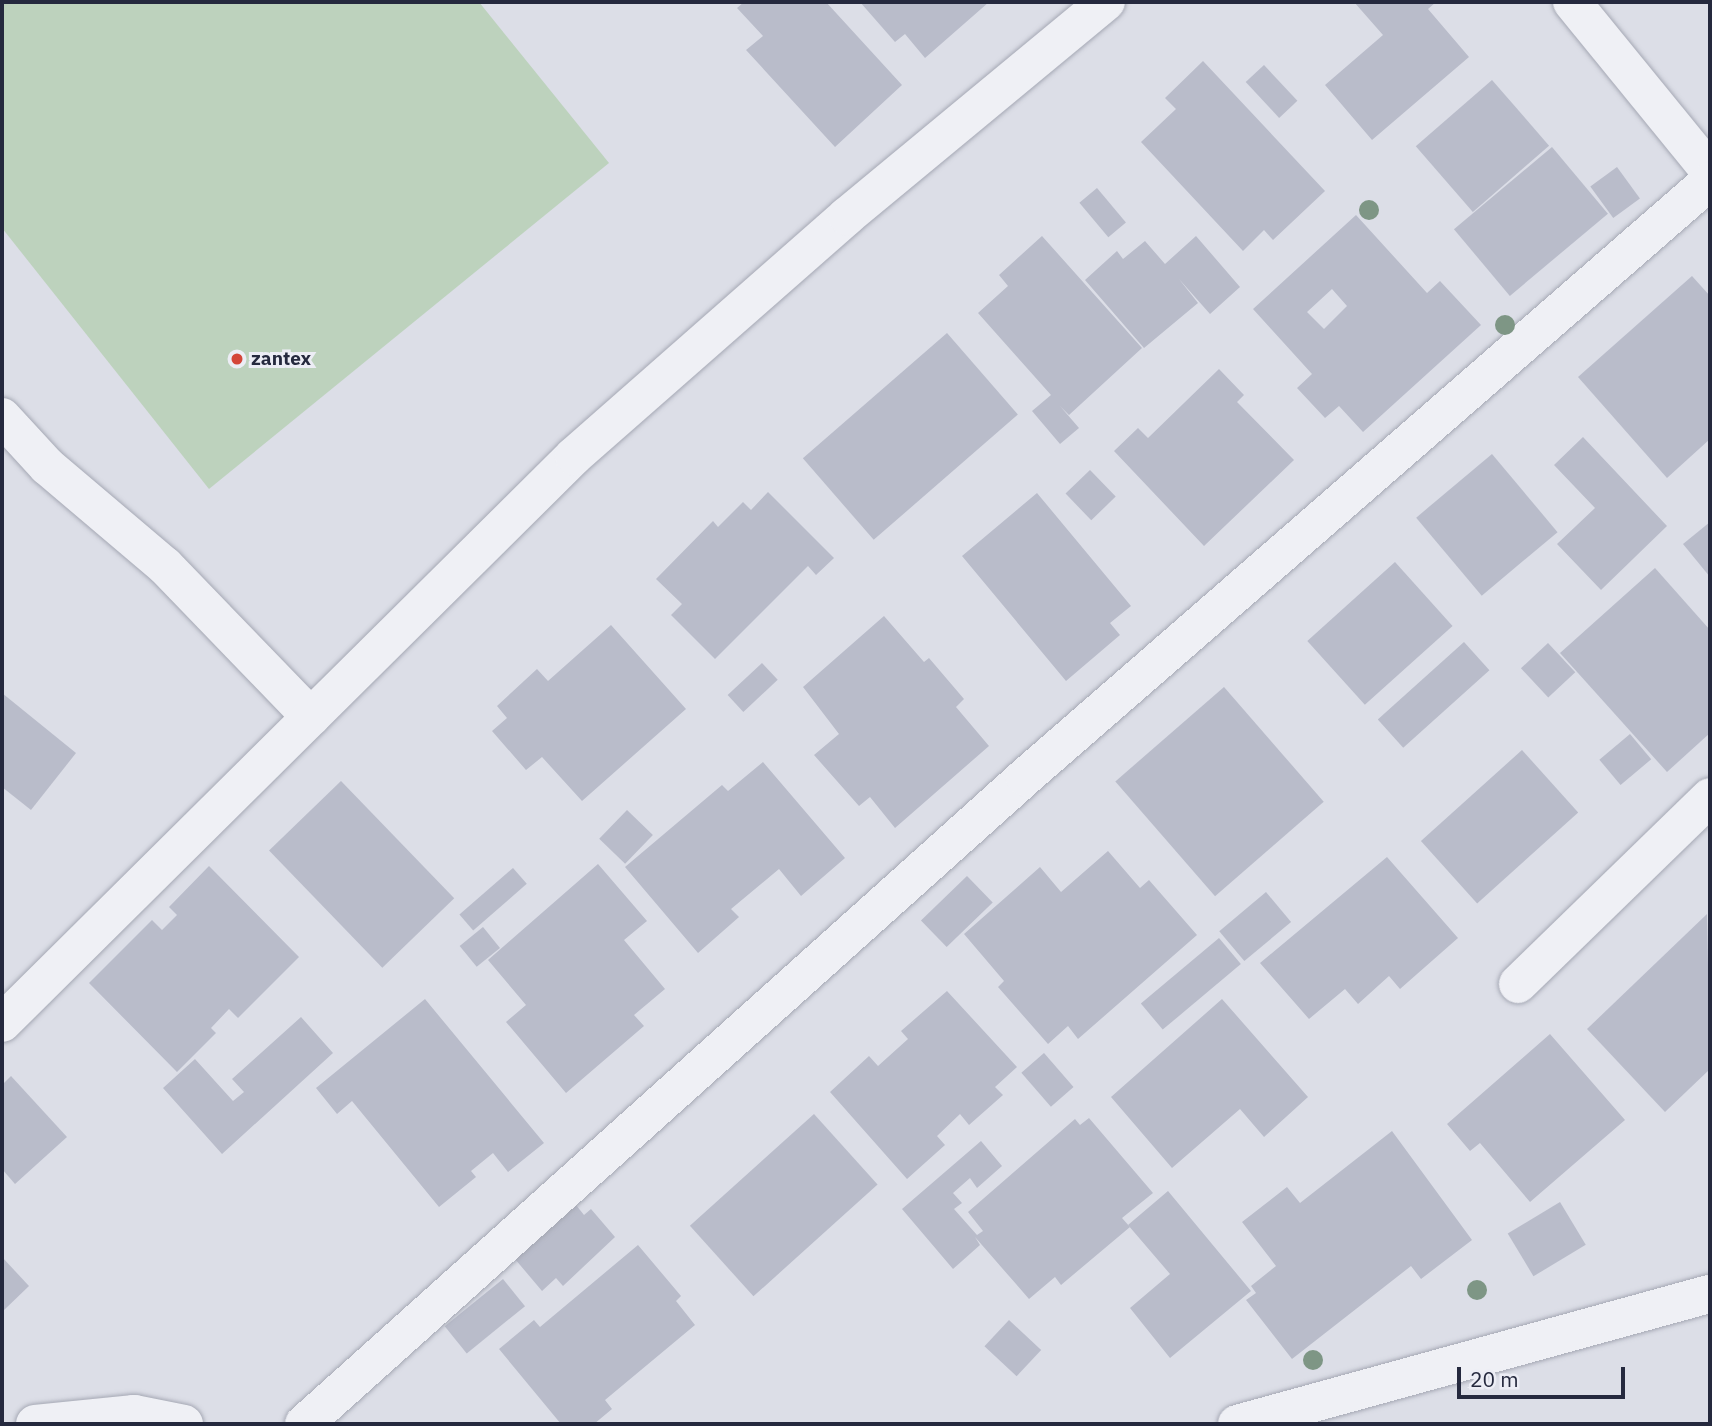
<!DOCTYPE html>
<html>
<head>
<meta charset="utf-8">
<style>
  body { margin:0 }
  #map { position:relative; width:1712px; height:1426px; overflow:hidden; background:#dcdee7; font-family:"IBM Plex Sans",sans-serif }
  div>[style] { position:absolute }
  .green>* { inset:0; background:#bdd2bd }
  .building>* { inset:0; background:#b9bcca; transform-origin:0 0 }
  .roads { filter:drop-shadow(0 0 2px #a5a8b4) drop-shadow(0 0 2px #a5a8b4) }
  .minor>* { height:38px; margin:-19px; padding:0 19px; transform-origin:19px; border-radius:19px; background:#eff0f5 }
  .trees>* { width:20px; height:20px; margin:-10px; border-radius:50%; background:#7e9685 }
  .dots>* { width:19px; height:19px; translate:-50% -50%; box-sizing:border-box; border:4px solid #ecedf5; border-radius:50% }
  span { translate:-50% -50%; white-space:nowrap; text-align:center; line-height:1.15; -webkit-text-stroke:6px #ecedf5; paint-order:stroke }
  .poi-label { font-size:19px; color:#25293e; font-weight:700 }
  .left { translate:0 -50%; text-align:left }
  .frame { position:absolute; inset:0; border:4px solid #25293e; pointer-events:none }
  .scale { position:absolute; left:1457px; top:1367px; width:168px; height:32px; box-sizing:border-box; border:4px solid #25293e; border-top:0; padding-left:9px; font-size:21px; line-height:24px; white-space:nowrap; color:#25293e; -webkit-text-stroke:5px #ecedf5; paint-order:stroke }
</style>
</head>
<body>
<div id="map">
  <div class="green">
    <i style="clip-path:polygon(2px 2px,479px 2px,609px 163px,209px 489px,2px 228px)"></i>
  </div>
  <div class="building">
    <i style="clip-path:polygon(744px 2px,826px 2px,902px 85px,835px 147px,746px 50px,763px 36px,737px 8px)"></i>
    <i style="clip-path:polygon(860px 2px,989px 2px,925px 58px,905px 34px,895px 42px)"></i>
    <i style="clip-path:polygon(1354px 2px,1436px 2px,1428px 9px,1469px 57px,1372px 140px,1325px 85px,1383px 35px)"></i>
    <i style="clip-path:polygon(1203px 61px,1325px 191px,1273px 240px,1264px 230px,1243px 251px,1141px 142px,1176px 109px,1165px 98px)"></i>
    <i style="left:1264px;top:65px;width:49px;height:25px;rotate:47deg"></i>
    <i style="left:1492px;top:80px;width:87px;height:101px;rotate:49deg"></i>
    <i style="left:1552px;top:147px;width:87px;height:128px;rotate:50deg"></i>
    <i style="left:1617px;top:167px;width:39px;height:33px;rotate:54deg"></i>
    <i style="left:1097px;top:188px;width:45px;height:23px;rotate:50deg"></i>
    <i style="clip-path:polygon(evenodd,1356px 215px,1427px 293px,1440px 281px,1481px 325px,1363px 432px,1339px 406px,1325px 418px,1297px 388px,1312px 374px,1253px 309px,1356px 215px,1332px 289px,1347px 306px,1324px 329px,1307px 312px,1332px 289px)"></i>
    <i style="clip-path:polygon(1042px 236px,1142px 348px,1069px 415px,1060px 406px,1079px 428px,1060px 444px,1032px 411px,1051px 395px,978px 313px,1008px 286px,999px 275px)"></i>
    <i style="clip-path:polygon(1196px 236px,1240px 287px,1210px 314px,1179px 279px,1198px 303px,1144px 348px,1085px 280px,1117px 251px,1123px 259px,1145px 241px,1165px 264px)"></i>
    <i style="clip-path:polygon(1692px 276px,1710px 296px,1710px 439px,1667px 478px,1578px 377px)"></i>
    <i style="left:947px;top:333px;width:108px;height:191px;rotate:49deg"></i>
    <i style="clip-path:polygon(1219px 369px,1244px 395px,1237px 402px,1294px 460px,1204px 546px,1114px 451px,1138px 428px,1148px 438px)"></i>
    <i style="clip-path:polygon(1583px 437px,1667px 526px,1601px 590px,1557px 544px,1595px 508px,1554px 465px)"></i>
    <i style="left:1492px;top:454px;width:102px;height:99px;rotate:50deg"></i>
    <i style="left:1090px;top:470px;width:37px;height:34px;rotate:46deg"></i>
    <i style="clip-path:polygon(768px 492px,834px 558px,816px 575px,808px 566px,715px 659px,671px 615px,682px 604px,656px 579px,713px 521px,718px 527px,743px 502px,751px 510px)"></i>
    <i style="clip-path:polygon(1037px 493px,1131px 606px,1110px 623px,1120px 635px,1066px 681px,962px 556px)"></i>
    <i style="clip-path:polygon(1710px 522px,1710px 577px,1683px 544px)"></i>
    <i style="left:1395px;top:562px;width:86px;height:118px;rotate:48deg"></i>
    <i style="clip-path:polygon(1655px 568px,1710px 630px,1710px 733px,1667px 772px,1560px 653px)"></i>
    <i style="clip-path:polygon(884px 616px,924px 662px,929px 658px,964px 699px,956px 707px,989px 746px,895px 828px,870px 797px,859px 806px,814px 755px,839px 734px,803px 687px)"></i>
    <i style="clip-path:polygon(611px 625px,686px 709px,582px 801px,542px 757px,526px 770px,492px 731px,507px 718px,497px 706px,537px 669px,548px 681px)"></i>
    <i style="left:1464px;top:642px;width:38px;height:116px;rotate:48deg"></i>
    <i style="left:1548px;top:643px;width:40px;height:37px;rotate:47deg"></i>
    <i style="left:762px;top:663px;width:23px;height:47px;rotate:47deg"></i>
    <i style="left:1224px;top:687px;width:152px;height:144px;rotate:49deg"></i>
    <i style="clip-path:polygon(2px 693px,76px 753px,31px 810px,2px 787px)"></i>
    <i style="left:1630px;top:734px;width:33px;height:40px;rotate:50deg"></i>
    <i style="left:1522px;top:750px;width:84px;height:136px;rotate:48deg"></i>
    <i style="clip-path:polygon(763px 762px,845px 858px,801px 896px,779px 869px,731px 909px,739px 917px,698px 953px,625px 867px,722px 785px,728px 791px)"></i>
    <i style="left:341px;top:781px;width:163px;height:100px;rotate:46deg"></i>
    <i style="left:627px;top:810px;width:36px;height:40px;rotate:44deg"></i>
    <i style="clip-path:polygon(1108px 851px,1140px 888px,1149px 880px,1197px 935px,1078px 1039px,1068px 1026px,1048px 1044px,998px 987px,1004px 981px,964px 934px,1040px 867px,1061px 892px)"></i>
    <i style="clip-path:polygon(1387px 857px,1458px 938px,1400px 989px,1389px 976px,1358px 1004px,1345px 989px,1309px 1019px,1260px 963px)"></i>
    <i style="clip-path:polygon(598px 864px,647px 921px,624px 940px,665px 989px,634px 1015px,644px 1026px,566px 1093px,506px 1022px,526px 1005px,488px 960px)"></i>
    <i style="clip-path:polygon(209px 866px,299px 957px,238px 1018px,229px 1009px,211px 1028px,216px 1033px,177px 1072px,89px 983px,152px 920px,162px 930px,177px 915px,169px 907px)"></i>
    <i style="left:513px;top:868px;width:21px;height:71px;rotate:49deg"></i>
    <i style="left:967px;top:876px;width:37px;height:64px;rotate:46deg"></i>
    <i style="left:1266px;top:892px;width:39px;height:61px;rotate:50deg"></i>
    <i style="clip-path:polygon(1707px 914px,1710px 1069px,1665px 1112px,1587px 1029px)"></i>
    <i style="left:483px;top:927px;width:27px;height:30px;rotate:51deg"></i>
    <i style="left:1219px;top:938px;width:34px;height:102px;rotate:50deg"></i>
    <i style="clip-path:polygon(947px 991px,1017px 1067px,995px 1087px,1003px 1095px,969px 1125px,960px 1114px,937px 1136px,945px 1145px,907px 1179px,830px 1092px,869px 1056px,878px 1066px,908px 1039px,901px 1031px)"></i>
    <i style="clip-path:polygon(425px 999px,544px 1143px,508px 1172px,493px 1153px,471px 1171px,476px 1177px,439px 1207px,352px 1101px,337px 1114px,316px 1088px)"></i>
    <i style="clip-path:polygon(1222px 999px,1308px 1097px,1264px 1137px,1240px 1109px,1172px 1168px,1111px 1097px)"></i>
    <i style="clip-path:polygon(301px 1017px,333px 1053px,222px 1154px,163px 1088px,195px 1059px,233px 1101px,244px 1092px,232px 1079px)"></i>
    <i style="clip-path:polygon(1550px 1034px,1625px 1120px,1530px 1202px,1480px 1143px,1470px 1151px,1447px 1124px)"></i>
    <i style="left:1044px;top:1053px;width:45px;height:30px;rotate:49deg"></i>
    <i style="clip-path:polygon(11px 1076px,67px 1137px,15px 1184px,2px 1169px,2px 1085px)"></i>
    <i style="left:814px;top:1114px;width:95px;height:167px;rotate:48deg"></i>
    <i style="clip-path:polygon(1089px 1118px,1153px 1193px,1122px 1218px,1130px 1227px,1061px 1285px,1055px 1277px,1029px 1299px,975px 1237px,980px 1245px,953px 1269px,902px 1209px,981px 1141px,1002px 1166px,977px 1188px,970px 1178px,953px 1193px,962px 1203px,954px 1209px,977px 1235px,983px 1231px,968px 1212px,1075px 1119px,1080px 1125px)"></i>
    <i style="clip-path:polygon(1392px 1131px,1472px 1240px,1421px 1279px,1411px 1266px,1292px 1359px,1246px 1300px,1256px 1293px,1251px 1286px,1276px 1266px,1242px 1222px,1287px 1187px,1300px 1203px)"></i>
    <i style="clip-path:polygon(1168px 1191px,1251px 1291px,1170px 1358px,1130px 1308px,1170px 1274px,1128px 1225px)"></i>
    <i style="left:1560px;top:1202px;width:50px;height:61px;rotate:59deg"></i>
    <i style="clip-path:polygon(576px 1205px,584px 1215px,591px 1209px,615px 1237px,563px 1286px,556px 1278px,542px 1291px,515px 1259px)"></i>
    <i style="clip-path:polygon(638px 1245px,681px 1296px,676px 1301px,695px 1325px,605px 1400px,612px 1409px,594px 1424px,561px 1424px,499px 1349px,534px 1320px,540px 1327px)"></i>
    <i style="clip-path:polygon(2px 1257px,29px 1286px,2px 1312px)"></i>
    <i style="left:503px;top:1279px;width:35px;height:75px;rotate:51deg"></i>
    <i style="left:1009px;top:1320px;width:44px;height:36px;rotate:43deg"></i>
  </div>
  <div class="roads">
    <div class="minor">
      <i style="left:1572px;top:2px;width:218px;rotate:50.8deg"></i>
      <i style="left:2px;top:417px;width:67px;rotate:47.4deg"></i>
      <i style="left:47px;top:466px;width:155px;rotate:40.3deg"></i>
      <i style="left:165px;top:566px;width:210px;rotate:46deg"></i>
      <i style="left:1518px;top:984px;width:268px;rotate:-44.2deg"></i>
      <i style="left:2px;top:1023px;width:805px;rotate:-44.75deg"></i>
      <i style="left:574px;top:456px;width:363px;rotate:-41.3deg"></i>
      <i style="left:847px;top:216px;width:336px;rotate:-39.6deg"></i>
      <i style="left:35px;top:1424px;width:100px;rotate:-5.8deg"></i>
      <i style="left:134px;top:1414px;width:51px;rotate:11.3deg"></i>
      <i style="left:304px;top:1424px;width:969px;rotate:-41.9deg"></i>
      <i style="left:1025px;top:777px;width:908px;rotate:-41.03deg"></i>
      <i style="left:1237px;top:1424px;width:491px;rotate:-15.4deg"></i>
    </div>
  </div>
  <div class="trees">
    <i style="left:1369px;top:210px"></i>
    <i style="left:1505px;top:325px"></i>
    <i style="left:1477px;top:1290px"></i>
    <i style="left:1313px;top:1360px"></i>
  </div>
  <div class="dots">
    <i style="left:237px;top:359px;background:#d44639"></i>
  </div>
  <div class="poi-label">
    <span class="left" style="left:251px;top:359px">zantex</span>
  </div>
  <div class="frame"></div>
  <div class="scale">20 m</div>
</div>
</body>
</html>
